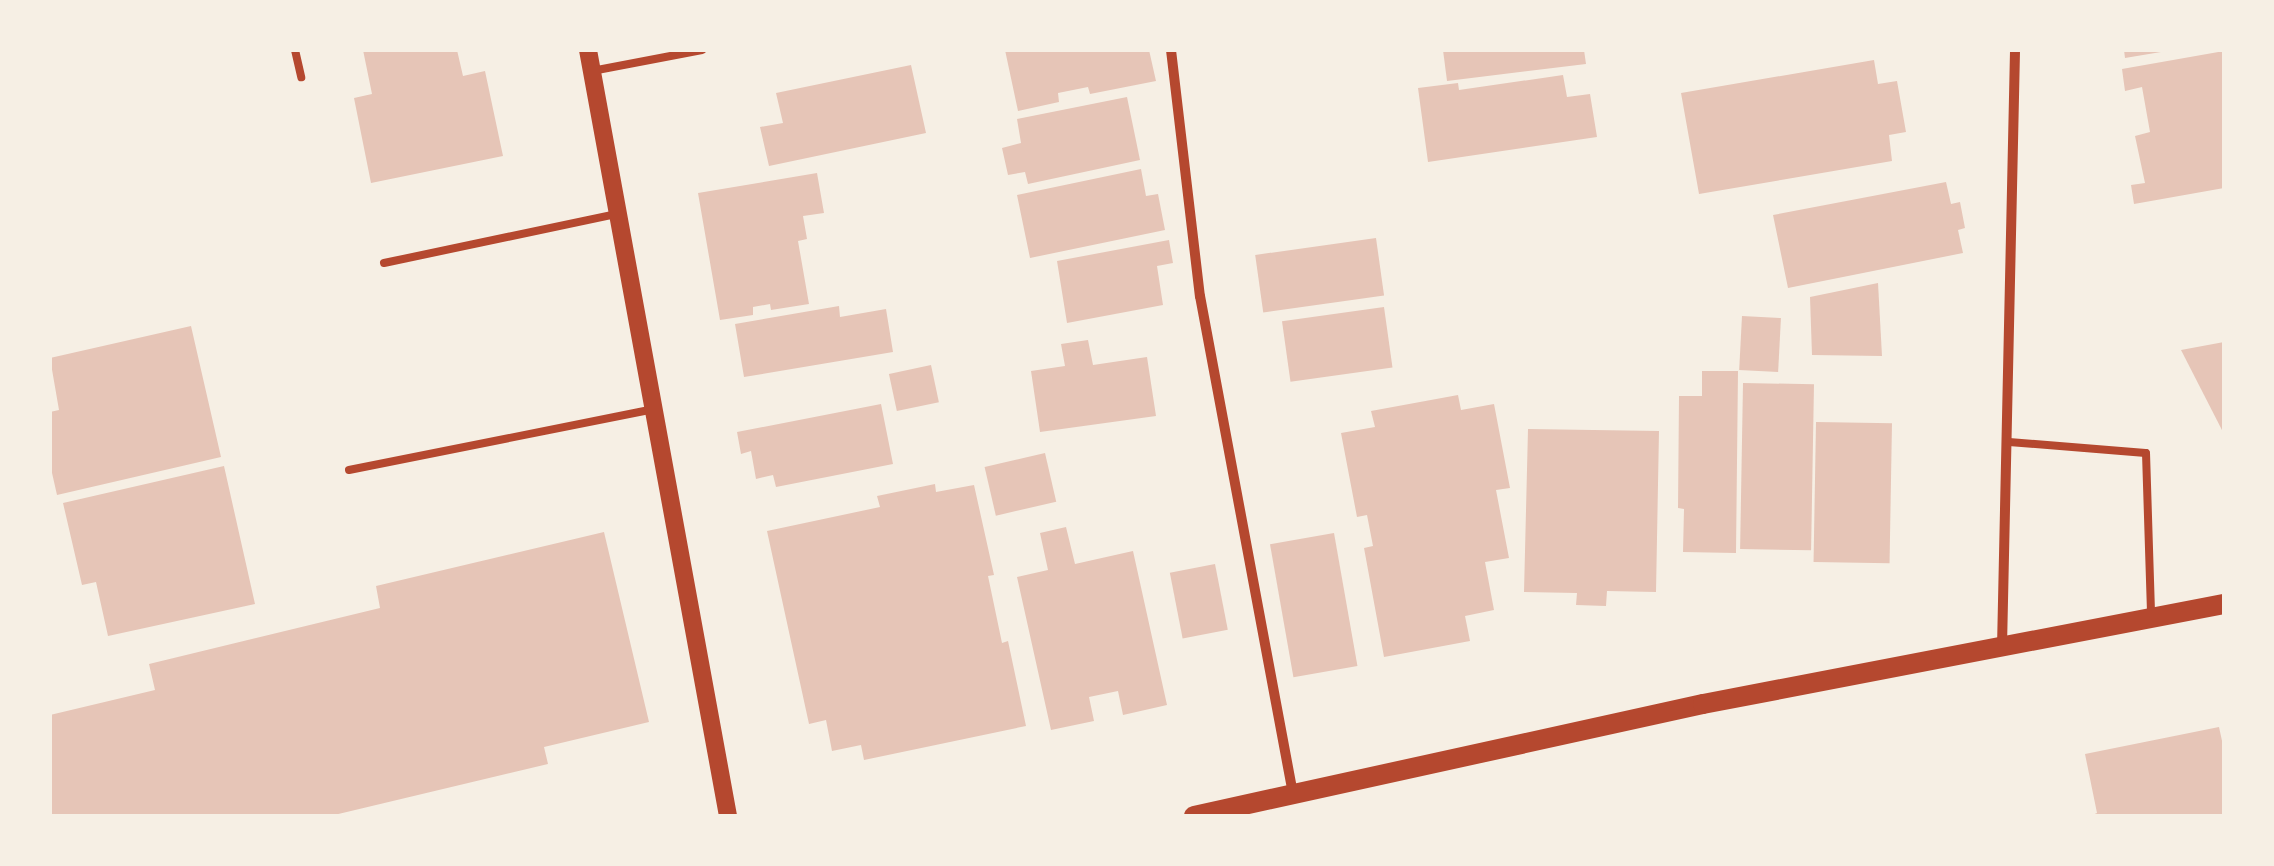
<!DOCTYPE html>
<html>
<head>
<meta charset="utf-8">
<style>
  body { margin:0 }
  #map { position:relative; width:2274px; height:866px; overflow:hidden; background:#f6efe4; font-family:"Roboto Serif",serif }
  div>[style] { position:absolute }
  .building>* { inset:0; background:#e6c5b7; transform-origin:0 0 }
  .service>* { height:8px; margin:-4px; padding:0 4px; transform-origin:4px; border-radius:4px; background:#b5482f }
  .minor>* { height:10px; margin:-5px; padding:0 5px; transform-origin:5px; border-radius:5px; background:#b5482f }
  .tertiary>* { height:18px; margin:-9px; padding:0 9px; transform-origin:9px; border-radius:9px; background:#b5482f }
  .secondary>* { height:20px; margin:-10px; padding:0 10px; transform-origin:10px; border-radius:10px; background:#b5482f }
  span { translate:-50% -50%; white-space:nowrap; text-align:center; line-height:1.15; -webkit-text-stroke:10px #f6efe4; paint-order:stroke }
  .frame { position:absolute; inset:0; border:52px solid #f6efe4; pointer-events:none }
</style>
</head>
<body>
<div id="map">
  <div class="building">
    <i style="clip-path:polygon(363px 50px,457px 50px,463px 76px,485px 71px,503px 156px,371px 183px,354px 98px,372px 94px)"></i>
    <i style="clip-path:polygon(1005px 50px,1149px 50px,1156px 81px,1090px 94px,1088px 87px,1058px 93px,1059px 102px,1018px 111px)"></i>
    <i style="clip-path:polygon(1443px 50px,1584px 50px,1586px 64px,1447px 81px)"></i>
    <i style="clip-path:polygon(2124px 50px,2161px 50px,2161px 52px,2125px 58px)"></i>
    <i style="clip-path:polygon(2224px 51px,2224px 188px,2134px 204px,2131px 185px,2145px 183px,2135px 136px,2150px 132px,2142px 87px,2125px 91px,2122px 69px)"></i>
    <i style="clip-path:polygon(1874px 60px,1878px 84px,1897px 81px,1906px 132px,1889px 135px,1892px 161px,1699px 194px,1681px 93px)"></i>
    <i style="clip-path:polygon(911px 65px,926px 133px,769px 166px,760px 127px,783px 123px,776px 93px)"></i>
    <i style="clip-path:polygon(1563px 75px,1567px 97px,1590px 94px,1597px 137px,1428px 162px,1418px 88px,1458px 83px,1459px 90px)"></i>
    <i style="clip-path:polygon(1127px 97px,1140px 160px,1028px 184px,1025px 172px,1008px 175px,1002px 148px,1021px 143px,1017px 119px)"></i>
    <i style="clip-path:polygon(1141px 169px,1146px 196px,1158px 194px,1165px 230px,1030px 258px,1017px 195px)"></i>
    <i style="clip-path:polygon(817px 173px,824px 213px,803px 216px,807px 239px,798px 241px,809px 304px,771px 310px,770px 304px,753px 307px,753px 315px,720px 320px,698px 193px)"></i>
    <i style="clip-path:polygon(1946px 182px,1951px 204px,1960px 202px,1965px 228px,1958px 230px,1963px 253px,1788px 288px,1773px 215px)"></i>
    <i style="left:1376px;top:238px;width:58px;height:122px;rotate:82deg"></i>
    <i style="clip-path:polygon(1169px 240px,1173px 263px,1157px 266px,1163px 305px,1067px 323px,1057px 261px)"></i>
    <i style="clip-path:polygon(1878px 283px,1882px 356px,1812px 355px,1810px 297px)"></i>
    <i style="clip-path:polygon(839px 306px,840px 317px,886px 309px,893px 352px,744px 377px,735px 324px)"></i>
    <i style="left:1384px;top:307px;width:61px;height:103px;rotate:82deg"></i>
    <i style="left:1742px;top:316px;width:39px;height:54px;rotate:3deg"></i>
    <i style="clip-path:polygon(191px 326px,221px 457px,57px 495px,50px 464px,50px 412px,59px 410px,50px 358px)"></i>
    <i style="clip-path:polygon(1088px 340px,1093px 365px,1147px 357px,1156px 416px,1040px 432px,1031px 371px,1065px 366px,1061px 344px)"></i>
    <i style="clip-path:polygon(2224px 342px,2224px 434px,2181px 350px)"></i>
    <i style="left:931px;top:365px;width:38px;height:43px;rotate:78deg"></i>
    <i style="clip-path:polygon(1702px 371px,1738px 371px,1736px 553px,1683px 552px,1684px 509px,1678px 508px,1679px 396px,1702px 396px)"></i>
    <i style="left:1743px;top:383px;width:71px;height:166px;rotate:1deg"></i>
    <i style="clip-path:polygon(1458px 395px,1461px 410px,1494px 404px,1510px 488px,1496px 490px,1509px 558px,1485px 562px,1494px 610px,1465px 616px,1470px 641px,1384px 657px,1364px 548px,1373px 546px,1367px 515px,1357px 517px,1341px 433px,1375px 427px,1371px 411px)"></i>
    <i style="clip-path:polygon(881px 404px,893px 464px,776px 487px,773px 475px,756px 479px,751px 451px,741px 454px,737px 432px)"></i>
    <i style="left:1816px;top:422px;width:76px;height:140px;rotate:1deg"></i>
    <i style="clip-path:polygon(1528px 429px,1659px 431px,1656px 592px,1607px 591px,1606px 606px,1576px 605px,1577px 593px,1524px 592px)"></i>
    <i style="left:1045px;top:453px;width:50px;height:62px;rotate:77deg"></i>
    <i style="clip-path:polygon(224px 466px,255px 604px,108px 636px,96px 582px,82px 585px,63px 503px)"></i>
    <i style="clip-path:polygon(935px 484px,936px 492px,974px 485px,994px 575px,988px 576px,1002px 643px,1008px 641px,1026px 726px,864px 760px,861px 745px,832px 751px,826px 720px,809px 724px,767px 531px,880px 507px,877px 496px)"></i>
    <i style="clip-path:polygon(1066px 527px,1075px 564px,1133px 551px,1167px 705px,1123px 715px,1118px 691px,1089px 697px,1094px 721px,1051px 730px,1017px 577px,1048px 570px,1040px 533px)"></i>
    <i style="clip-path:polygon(604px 532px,649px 722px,544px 747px,548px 764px,330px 816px,50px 816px,50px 715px,155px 690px,149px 664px,380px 608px,376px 586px)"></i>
    <i style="left:1334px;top:533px;width:135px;height:65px;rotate:80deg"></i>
    <i style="left:1215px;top:564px;width:67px;height:46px;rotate:79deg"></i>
    <i style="clip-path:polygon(2219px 727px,2224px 750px,2224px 816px,2090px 816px,2097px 813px,2085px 754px)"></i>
  </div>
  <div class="service">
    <i style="left:295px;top:50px;width:28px;rotate:77deg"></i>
    <i style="left:592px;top:71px;width:112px;rotate:-10.8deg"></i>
    <i style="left:384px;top:263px;width:238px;rotate:-11.9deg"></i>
    <i style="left:2009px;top:442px;width:137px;rotate:4.6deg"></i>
    <i style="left:2146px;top:453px;width:163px;rotate:88.2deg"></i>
    <i style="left:349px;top:470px;width:310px;rotate:-11.3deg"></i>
  </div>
  <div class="minor">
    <i style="left:1171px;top:50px;width:248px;rotate:83.3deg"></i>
    <i style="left:1200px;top:296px;width:507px;rotate:79.42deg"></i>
    <i style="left:2002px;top:647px;width:597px;rotate:-88.75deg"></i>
  </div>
  <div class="tertiary">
    <i style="left:588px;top:50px;width:779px;rotate:79.64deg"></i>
  </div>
  <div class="secondary">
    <i style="left:1194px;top:816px;width:521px;rotate:-12.41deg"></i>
    <i style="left:1703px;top:704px;width:531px;rotate:-10.87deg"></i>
  </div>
  <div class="frame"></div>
</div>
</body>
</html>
